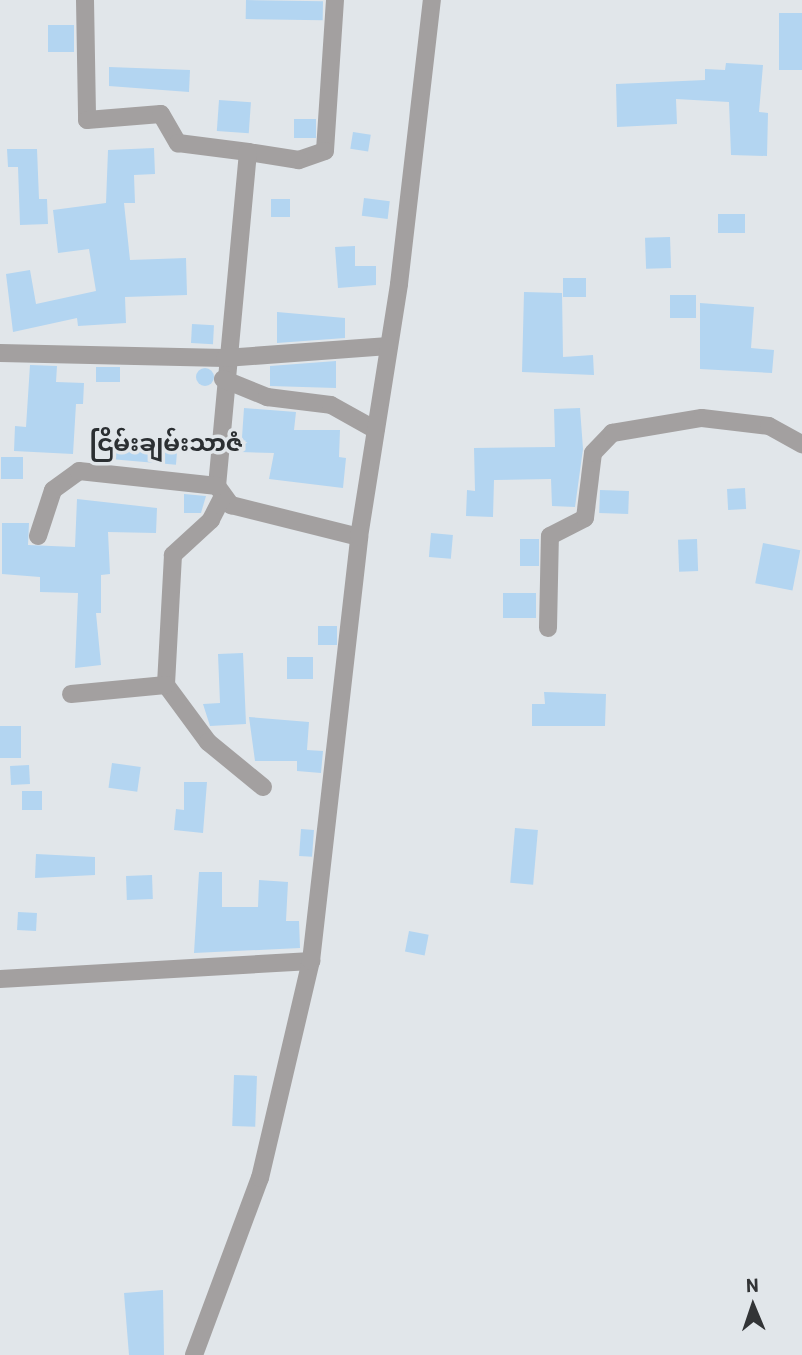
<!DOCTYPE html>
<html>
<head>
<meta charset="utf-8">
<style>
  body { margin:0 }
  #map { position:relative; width:802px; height:1355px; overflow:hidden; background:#e1e6ea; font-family:Barlow,"Noto Sans Myanmar",sans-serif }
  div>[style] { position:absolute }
  .building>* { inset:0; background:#b3d5f1; transform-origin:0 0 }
  .round { border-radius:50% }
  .minor>* { height:18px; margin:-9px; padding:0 9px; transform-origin:9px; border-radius:9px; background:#a3a0a0 }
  span { translate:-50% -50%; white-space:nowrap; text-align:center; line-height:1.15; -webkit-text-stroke:7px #e1e6ea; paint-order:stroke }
  .quarter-label { font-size:24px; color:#2b2f32; font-weight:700 }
  .north { position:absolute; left:718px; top:1271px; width:70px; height:70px; -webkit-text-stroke:5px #e1e6ea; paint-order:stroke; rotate:358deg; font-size:19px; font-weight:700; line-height:28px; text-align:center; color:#323436 }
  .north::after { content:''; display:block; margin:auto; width:24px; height:32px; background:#323436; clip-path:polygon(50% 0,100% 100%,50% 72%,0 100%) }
</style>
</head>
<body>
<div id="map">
  <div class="building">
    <i style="left:246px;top:0;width:77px;height:19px;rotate:1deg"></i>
    <i style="left:779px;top:13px;width:23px;height:57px"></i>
    <i style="left:48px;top:25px;width:26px;height:27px"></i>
    <i style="clip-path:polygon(726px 63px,763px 65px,759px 112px,768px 113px,767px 156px,731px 155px,729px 102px,676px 99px,677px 124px,617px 127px,616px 84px,705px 80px,705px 69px,725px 70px)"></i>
    <i style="clip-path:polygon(109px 67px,190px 70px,189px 92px,109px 86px)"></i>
    <i style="left:219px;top:100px;width:32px;height:31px;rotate:4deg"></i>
    <i style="left:294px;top:119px;width:22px;height:19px"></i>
    <i style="left:353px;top:132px;width:18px;height:17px;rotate:9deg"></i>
    <i style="clip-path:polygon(154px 148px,155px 174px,134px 175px,135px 203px,124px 203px,130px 260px,186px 258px,187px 295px,125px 297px,126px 323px,78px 326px,77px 318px,13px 332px,6px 274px,30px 270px,36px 304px,96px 291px,89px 249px,58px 253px,53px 210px,106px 203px,108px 150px)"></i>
    <i style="clip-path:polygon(7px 149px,37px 149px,39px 199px,47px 199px,48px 224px,20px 225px,18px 167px,8px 167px)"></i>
    <i style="left:364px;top:198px;width:26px;height:18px;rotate:7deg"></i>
    <i style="left:271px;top:199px;width:19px;height:18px"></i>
    <i style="left:718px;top:214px;width:27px;height:19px"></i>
    <i style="left:670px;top:237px;width:31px;height:25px;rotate:88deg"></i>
    <i style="clip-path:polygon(355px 246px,355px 266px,376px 266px,376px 285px,338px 288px,335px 247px)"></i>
    <i style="left:563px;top:278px;width:23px;height:19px"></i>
    <i style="clip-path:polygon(524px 292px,562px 293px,563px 357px,593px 355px,594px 375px,522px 372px)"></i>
    <i style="left:670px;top:295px;width:26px;height:23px"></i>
    <i style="clip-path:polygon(700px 303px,754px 307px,751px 348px,774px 350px,772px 373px,700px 369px)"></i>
    <i style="clip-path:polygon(277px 312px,345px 318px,345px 338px,277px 343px)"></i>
    <i style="left:192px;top:324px;width:22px;height:19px;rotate:3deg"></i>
    <i style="clip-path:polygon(336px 361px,336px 388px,270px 386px,270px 366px)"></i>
    <i style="clip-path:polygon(30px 365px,57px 366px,56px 382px,84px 383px,83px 404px,76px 404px,73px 454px,14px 451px,15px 426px,26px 427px)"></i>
    <i style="left:96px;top:367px;width:24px;height:15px"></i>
    <i class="round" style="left:196px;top:368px;width:18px;height:18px"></i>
    <i style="clip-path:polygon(244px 408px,296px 412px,294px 430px,340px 430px,339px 457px,346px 458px,343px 488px,269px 479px,274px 453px,241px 452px)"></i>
    <i style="clip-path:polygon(580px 408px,583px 449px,575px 507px,552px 506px,551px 479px,494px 480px,493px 517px,466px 516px,467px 490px,475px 491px,474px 448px,555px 447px,554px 409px)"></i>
    <i style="left:112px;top:438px;width:66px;height:21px;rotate:5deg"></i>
    <i style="left:1px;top:457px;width:22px;height:22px"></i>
    <i style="left:745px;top:488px;width:21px;height:18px;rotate:87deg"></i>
    <i style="left:600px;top:490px;width:29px;height:23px;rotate:2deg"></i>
    <i style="clip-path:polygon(184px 494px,206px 496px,201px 513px,184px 513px)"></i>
    <i style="clip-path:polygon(77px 499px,157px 508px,156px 533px,108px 532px,110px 574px,101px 575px,101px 613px,96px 613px,101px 665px,75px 668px,78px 593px,40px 592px,40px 577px,2px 574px,2px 523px,29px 523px,28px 545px,75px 547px)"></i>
    <i style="left:431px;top:533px;width:22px;height:24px;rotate:5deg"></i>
    <i style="left:520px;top:539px;width:19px;height:27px"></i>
    <i style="left:697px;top:539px;width:32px;height:19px;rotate:88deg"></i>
    <i style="left:763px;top:543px;width:38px;height:41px;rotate:11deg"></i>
    <i style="left:503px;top:593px;width:33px;height:25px"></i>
    <i style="left:318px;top:626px;width:19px;height:19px"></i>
    <i style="clip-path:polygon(243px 653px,246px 724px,210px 726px,203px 704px,220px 703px,218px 654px)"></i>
    <i style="left:313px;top:657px;width:22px;height:26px;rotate:90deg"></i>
    <i style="clip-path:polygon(544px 692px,606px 694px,605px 726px,532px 726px,532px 704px,545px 704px)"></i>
    <i style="clip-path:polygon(249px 717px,309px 722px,307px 750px,323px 751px,321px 773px,297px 771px,297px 761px,255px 761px)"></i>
    <i style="left:0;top:726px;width:21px;height:32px"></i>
    <i style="left:112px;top:763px;width:29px;height:25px;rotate:8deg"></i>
    <i style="left:29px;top:765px;width:19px;height:19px;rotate:87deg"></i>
    <i style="clip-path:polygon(184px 782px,207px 782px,203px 833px,174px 830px,176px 809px,184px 810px)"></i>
    <i style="left:42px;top:791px;width:19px;height:20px;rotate:90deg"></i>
    <i style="left:515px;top:828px;width:23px;height:55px;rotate:5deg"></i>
    <i style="left:301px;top:829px;width:13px;height:27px;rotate:4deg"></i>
    <i style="clip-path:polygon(36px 854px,95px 857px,95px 875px,35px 878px)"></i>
    <i style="clip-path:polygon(199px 872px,222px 872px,222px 907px,258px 907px,259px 880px,288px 882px,286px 921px,299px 921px,300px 948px,194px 953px)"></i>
    <i style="left:152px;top:875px;width:24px;height:26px;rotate:88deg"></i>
    <i style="left:18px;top:912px;width:19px;height:18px;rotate:3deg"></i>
    <i style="left:409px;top:931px;width:20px;height:21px;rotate:11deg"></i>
    <i style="left:234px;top:1075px;width:23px;height:51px;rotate:2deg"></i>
    <i style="clip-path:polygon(163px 1290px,164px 1355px,129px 1355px,124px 1293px)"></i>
  </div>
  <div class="minor">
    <i style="left:85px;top:0;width:120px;rotate:89deg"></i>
    <i style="left:87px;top:120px;width:74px;rotate:-4.6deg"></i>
    <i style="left:161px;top:114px;width:34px;rotate:60deg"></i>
    <i style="left:178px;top:143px;width:71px;rotate:7.3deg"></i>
    <i style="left:335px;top:0;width:151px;rotate:93.8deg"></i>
    <i style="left:325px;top:151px;width:28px;rotate:161deg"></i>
    <i style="left:299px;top:160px;width:52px;rotate:-171.1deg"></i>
    <i style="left:248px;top:152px;width:335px;rotate:95.3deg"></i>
    <i style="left:217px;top:486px;width:24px;rotate:54deg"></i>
    <i style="left:231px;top:505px;width:132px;rotate:14deg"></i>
    <i style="left:0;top:353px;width:225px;rotate:1.3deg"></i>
    <i style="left:225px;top:358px;width:164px;rotate:-4.2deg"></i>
    <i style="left:223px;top:379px;width:48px;rotate:22.2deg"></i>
    <i style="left:267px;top:397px;width:64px;rotate:7.1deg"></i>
    <i style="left:331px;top:405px;width:51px;rotate:29.1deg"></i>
    <i style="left:222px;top:498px;width:25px;rotate:117deg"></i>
    <i style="left:211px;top:520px;width:52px;rotate:137.4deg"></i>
    <i style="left:173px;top:555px;width:130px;rotate:93.1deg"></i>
    <i style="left:166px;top:685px;width:71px;rotate:53.6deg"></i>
    <i style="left:208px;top:742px;width:71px;rotate:39.3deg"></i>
    <i style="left:38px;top:536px;width:48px;rotate:-71.9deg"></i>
    <i style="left:53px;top:490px;width:32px;rotate:-36deg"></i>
    <i style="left:79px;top:471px;width:139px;rotate:6.2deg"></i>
    <i style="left:548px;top:628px;width:92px;rotate:-88.8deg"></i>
    <i style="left:550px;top:536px;width:39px;rotate:-27deg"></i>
    <i style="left:585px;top:518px;width:65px;rotate:-83deg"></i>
    <i style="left:593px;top:453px;width:28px;rotate:-46deg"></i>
    <i style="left:612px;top:433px;width:91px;rotate:-9.5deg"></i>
    <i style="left:702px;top:418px;width:67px;rotate:6.8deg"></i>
    <i style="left:769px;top:426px;width:38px;rotate:29deg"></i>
    <i style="left:71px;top:694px;width:95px;rotate:-5.4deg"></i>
    <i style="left:0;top:979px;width:312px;rotate:-3.3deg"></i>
    <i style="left:194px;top:1355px;width:189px;rotate:-69.6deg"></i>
    <i style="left:260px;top:1178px;width:223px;rotate:-76.8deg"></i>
    <i style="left:311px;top:961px;width:427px;rotate:-83.5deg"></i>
    <i style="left:359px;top:537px;width:256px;rotate:-81deg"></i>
    <i style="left:399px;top:284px;width:286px;rotate:-83.4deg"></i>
  </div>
  <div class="quarter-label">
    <span style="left:166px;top:442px">ငြိမ်းချမ်းသာဇံ</span>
  </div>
  <div class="north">N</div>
</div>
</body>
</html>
